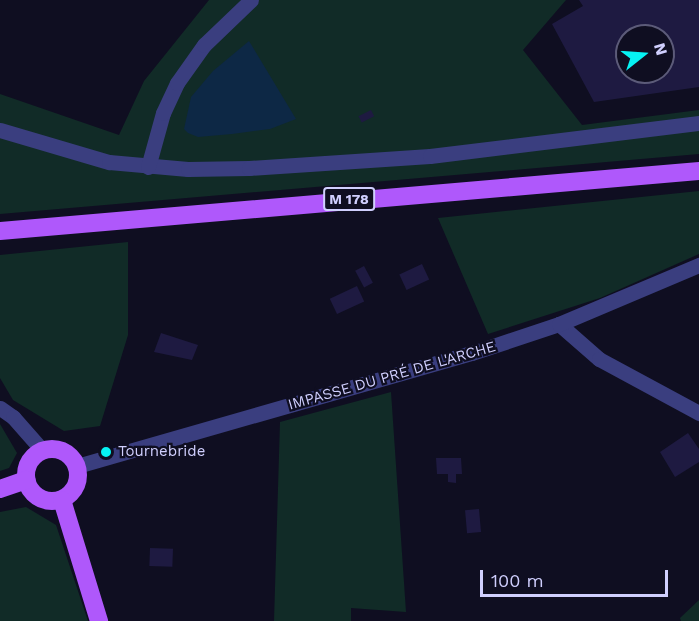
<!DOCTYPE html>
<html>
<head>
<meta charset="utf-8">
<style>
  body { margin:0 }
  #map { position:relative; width:699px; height:621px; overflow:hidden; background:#0f0e21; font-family:"Work Sans",sans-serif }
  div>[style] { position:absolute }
  .green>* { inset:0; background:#112b27 }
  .water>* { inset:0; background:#0d2845 }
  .building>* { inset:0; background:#1e1a41; transform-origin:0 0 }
  .minor>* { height:15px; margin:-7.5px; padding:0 7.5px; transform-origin:7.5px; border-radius:7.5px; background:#3a3e7f }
  .major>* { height:18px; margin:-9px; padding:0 9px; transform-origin:9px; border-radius:9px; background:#af58fb }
  .major>.ring { margin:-9px; padding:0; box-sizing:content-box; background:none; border:18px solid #af58fb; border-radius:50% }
  .dots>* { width:16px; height:16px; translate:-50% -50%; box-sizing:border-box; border:3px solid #0f0e21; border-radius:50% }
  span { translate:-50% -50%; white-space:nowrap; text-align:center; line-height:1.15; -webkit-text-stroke:4.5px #0f0e21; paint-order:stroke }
  .shield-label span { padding:2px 4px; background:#0f0e21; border:2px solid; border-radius:4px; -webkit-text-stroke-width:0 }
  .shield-label { font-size:14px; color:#d0cffe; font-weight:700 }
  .street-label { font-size:15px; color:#d0cffe }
  .poi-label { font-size:15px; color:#d0cffe }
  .left { translate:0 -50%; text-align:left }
  .north { position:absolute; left:615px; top:24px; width:60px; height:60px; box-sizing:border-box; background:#0f0e21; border:2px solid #5c5b79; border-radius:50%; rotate:73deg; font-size:16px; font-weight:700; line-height:24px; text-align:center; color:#d0cffe }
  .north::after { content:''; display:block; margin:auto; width:21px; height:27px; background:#06f2f3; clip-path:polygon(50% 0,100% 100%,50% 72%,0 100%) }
  .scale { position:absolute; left:480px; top:570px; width:188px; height:27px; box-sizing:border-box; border:3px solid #d0cffe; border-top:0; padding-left:8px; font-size:18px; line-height:21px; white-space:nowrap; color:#d0cffe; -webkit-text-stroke:4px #0f0e21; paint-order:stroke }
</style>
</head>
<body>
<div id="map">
  <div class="green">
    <i style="clip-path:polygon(209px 0,566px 0,523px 50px,582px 125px,699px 110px,699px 154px,0 214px,0 94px,119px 135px,144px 81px)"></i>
    <i style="clip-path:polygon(699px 191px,699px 254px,600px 298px,488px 334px,438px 218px)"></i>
    <i style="clip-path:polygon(128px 242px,128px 335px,100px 426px,64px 431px,13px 400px,0 378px,0 255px)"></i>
    <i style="clip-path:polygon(391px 392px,406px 612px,351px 608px,351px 621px,274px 621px,280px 422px)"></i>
    <i style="clip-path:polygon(0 424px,17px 453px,9px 468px,0 471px)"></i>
    <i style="clip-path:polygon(26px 507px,56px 525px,88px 621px,0 621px,0 512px)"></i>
    <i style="clip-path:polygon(699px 600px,699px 621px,681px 621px,680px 618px)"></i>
  </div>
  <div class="water">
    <i style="clip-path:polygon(249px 41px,296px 119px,270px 129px,232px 134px,198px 137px,188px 133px,184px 129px,191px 97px,213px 71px)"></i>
  </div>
  <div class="building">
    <i style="clip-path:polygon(evenodd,579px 0,699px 0,699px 87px,594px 102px,552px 24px,583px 6px,579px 0,627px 36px,663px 36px,663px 72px,627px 72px,627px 36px)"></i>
    <i style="left:371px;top:110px;width:7px;height:14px;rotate:63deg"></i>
    <i style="left:422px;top:264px;width:17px;height:25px;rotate:65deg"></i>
    <i style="left:364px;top:266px;width:19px;height:10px;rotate:62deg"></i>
    <i style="left:357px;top:286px;width:17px;height:30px;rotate:65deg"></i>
    <i style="clip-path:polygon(161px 333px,198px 345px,192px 360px,154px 352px)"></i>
    <i style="clip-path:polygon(688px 433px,699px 449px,699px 462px,675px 477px,660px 452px)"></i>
    <i style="clip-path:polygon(436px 458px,461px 458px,462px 474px,456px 474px,456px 483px,448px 482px,448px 474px,437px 474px)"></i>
    <i style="left:479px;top:509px;width:23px;height:14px;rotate:85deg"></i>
    <i style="left:150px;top:548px;width:23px;height:18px;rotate:2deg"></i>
  </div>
  <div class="minor">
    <i style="left:0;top:130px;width:114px;rotate:16.4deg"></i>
    <i style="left:109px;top:162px;width:79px;rotate:5.1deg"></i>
    <i style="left:188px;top:169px;width:61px;rotate:-0.9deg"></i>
    <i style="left:249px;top:168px;width:181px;rotate:-3.8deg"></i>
    <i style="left:430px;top:156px;width:271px;rotate:-7deg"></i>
    <i style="left:148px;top:167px;width:56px;rotate:-74.5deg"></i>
    <i style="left:163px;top:113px;width:33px;rotate:-65deg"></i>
    <i style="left:177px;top:83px;width:47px;rotate:-54.6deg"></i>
    <i style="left:204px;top:45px;width:65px;rotate:-43.8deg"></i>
    <i style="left:559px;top:324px;width:53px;rotate:41.2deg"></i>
    <i style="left:599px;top:359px;width:114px;rotate:28.4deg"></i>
    <i style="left:0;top:408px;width:16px;rotate:35deg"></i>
    <i style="left:13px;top:417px;width:44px;rotate:48.7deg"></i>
    <i style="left:77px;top:466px;width:411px;rotate:-16deg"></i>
    <i style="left:472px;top:353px;width:92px;rotate:-18.4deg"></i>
    <i style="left:559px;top:324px;width:152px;rotate:-22.9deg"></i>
  </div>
  <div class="major">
    <i style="left:0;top:231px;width:702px;rotate:-4.91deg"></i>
    <i class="ring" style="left:26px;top:449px;width:34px;height:34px"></i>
    <i style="left:0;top:489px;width:28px;rotate:-19deg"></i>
    <i style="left:62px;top:500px;width:127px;rotate:73deg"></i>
  </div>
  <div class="dots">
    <i style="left:106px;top:452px;background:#06f2f3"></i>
  </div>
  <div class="shield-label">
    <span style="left:349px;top:199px">M 178</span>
  </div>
  <div class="street-label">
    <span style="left:392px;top:376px;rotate:-16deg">IMPASSE DU PRÉ DE L'ARCHE</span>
  </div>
  <div class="poi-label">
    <span class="left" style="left:118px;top:452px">Tournebride</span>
  </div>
  <div class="north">N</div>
  <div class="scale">100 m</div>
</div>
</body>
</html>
